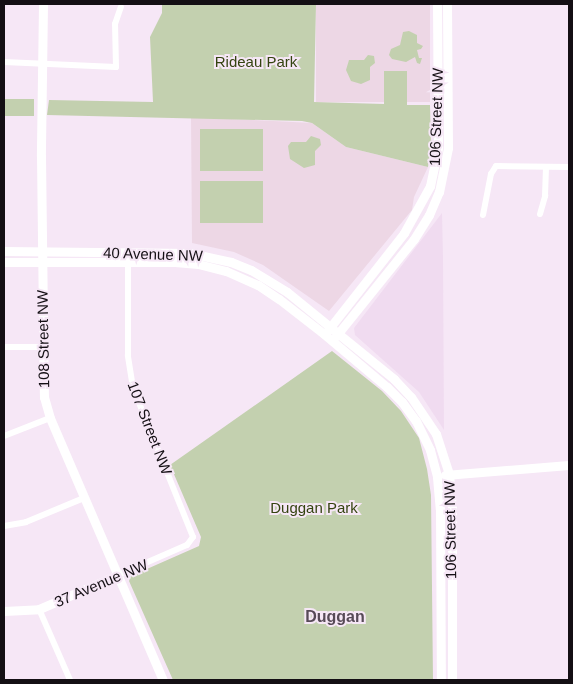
<!DOCTYPE html>
<html>
<head>
<meta charset="utf-8">
<style>
  body { margin:0 }
  #map { position:relative; width:573px; height:684px; overflow:hidden; background:#f6e7f6; font-family:Helvetica,sans-serif }
  div>[style] { position:absolute }
  .built>* { inset:0; background:#f0dbf0 }
  .education>* { inset:0; background:#edd7e5; transform-origin:0 0 }
  .green>* { inset:0; background:#c3d0af; transform-origin:0 0 }
  .street>* { height:6px; margin:-3px; padding:0 3px; transform-origin:3px; border-radius:3px; background:#fff }
  .secondary>* { height:9px; margin:-4.5px; padding:0 4.5px; transform-origin:4.5px; border-radius:4.5px; background:#fff }
  span { translate:-50% -50%; white-space:nowrap; text-align:center; line-height:1.15; -webkit-text-stroke:4px #f6e7f6; paint-order:stroke }
  .park-label { font-size:15px; color:#344310 }
  .street-label { font-size:15px; color:#140f14 }
  .neighbourhood-label { font-size:16px; color:#574a57; font-weight:700 }
  .frame { position:absolute; inset:0; border:5px solid #140f14; pointer-events:none }
</style>
</head>
<body>
<div id="map">
  <div class="built">
    <i style="clip-path:polygon(442px 213px,443px 257px,444px 430px,419px 392px,355px 335px,354px 328px)"></i>
  </div>
  <div class="education">
    <i style="left:316px;top:4px;width:114px;height:98px"></i>
    <i style="clip-path:polygon(191px 117px,312px 123px,346px 147px,428px 167px,414px 197px,412px 210px,329px 311px,263px 265px,234px 252px,192px 243px)"></i>
  </div>
  <div class="green">
    <i style="clip-path:polygon(162px 4px,316px 4px,314px 102px,384px 104px,384px 71px,407px 71px,407px 105px,430px 105px,431px 145px,428px 167px,346px 147px,312px 123px,302px 121px,47px 115px,49px 100px,153px 102px,150px 37px,162px 13px)"></i>
    <i style="clip-path:polygon(409px 31px,417px 35px,417px 43px,423px 46px,421px 49px,417px 50px,419px 58px,422px 58px,420px 64px,417px 63px,415px 57px,406px 62px,392px 59px,389px 55px,391px 49px,400px 45px,403px 32px)"></i>
    <i style="clip-path:polygon(368px 55px,374px 56px,375px 63px,370px 67px,370px 80px,361px 84px,351px 81px,346px 70px,349px 60px,364px 60px)"></i>
    <i style="left:4px;top:99px;width:30px;height:17px"></i>
    <i style="left:200px;top:129px;width:63px;height:42px"></i>
    <i style="clip-path:polygon(311px 136px,320px 139px,321px 145px,315px 151px,315px 165px,304px 168px,290px 159px,288px 146px,291px 142px,306px 142px)"></i>
    <i style="left:200px;top:181px;width:63px;height:42px"></i>
    <i style="clip-path:polygon(332px 351px,382px 391px,401px 411px,419px 438px,427px 469px,431px 495px,433px 680px,173px 680px,129px 581px,131px 576px,199px 546px,201px 537px,170px 465px)"></i>
  </div>
  <div class="street">
    <i style="left:4px;top:62px;width:112px;rotate:2.6deg"></i>
    <i style="left:116px;top:67px;width:43px;rotate:-91.3deg"></i>
    <i style="left:115px;top:24px;width:18px;rotate:-71deg"></i>
    <i style="left:540px;top:214px;width:19px;rotate:-74deg"></i>
    <i style="left:545px;top:196px;width:29px;rotate:-88deg"></i>
    <i style="left:483px;top:215px;width:42px;rotate:-79deg"></i>
    <i style="left:491px;top:174px;width:9px;rotate:-58deg"></i>
    <i style="left:496px;top:166px;width:73px;rotate:0.8deg"></i>
    <i style="left:4px;top:347px;width:39px"></i>
    <i style="left:4px;top:436px;width:49px;rotate:-21.4deg"></i>
    <i style="left:4px;top:526px;width:22px;rotate:-10deg"></i>
    <i style="left:26px;top:522px;width:63px;rotate:-22.5deg"></i>
    <i style="left:118px;top:575px;width:75px;rotate:-23.5deg"></i>
    <i style="left:187px;top:545px;width:10px;rotate:-53deg"></i>
    <i style="left:193px;top:537px;width:161px;rotate:-111.9deg"></i>
    <i style="left:133px;top:388px;width:33px;rotate:-99deg"></i>
    <i style="left:128px;top:355px;width:97px;rotate:-90deg"></i>
    <i style="left:39px;top:609px;width:77px;rotate:66.4deg"></i>
  </div>
  <div class="secondary">
    <i style="left:43px;top:4px;width:152px;rotate:90.8deg"></i>
    <i style="left:41px;top:156px;width:241px;rotate:89.3deg"></i>
    <i style="left:44px;top:397px;width:22px;rotate:74deg"></i>
    <i style="left:50px;top:418px;width:285px;rotate:66.7deg"></i>
    <i style="left:4px;top:251px;width:186px;rotate:0.6deg"></i>
    <i style="left:190px;top:253px;width:42px;rotate:12.4deg"></i>
    <i style="left:231px;top:262px;width:22px;rotate:22deg"></i>
    <i style="left:251px;top:270px;width:42px;rotate:31.4deg"></i>
    <i style="left:287px;top:292px;width:138px;rotate:39.1deg"></i>
    <i style="left:394px;top:379px;width:25px;rotate:47deg"></i>
    <i style="left:411px;top:397px;width:45px;rotate:56deg"></i>
    <i style="left:436px;top:434px;width:42px;rotate:72deg"></i>
    <i style="left:449px;top:474px;width:35px;rotate:85deg"></i>
    <i style="left:452px;top:509px;width:171px;rotate:90deg"></i>
    <i style="left:4px;top:262px;width:171px"></i>
    <i style="left:175px;top:262px;width:23px;rotate:5deg"></i>
    <i style="left:198px;top:264px;width:29px;rotate:14deg"></i>
    <i style="left:226px;top:271px;width:35px;rotate:24deg"></i>
    <i style="left:258px;top:285px;width:25px;rotate:34deg"></i>
    <i style="left:279px;top:299px;width:57px;rotate:37.9deg"></i>
    <i style="left:324px;top:334px;width:82px;rotate:40.1deg"></i>
    <i style="left:387px;top:387px;width:21px;rotate:45deg"></i>
    <i style="left:402px;top:402px;width:24px;rotate:54deg"></i>
    <i style="left:416px;top:421px;width:32px;rotate:64deg"></i>
    <i style="left:430px;top:450px;width:28px;rotate:75deg"></i>
    <i style="left:437px;top:477px;width:32px;rotate:85deg"></i>
    <i style="left:440px;top:509px;width:171px;rotate:89.7deg"></i>
    <i style="left:328px;top:330px;width:123px;rotate:-51.9deg"></i>
    <i style="left:404px;top:233px;width:54px;rotate:-61deg"></i>
    <i style="left:430px;top:186px;width:40px;rotate:-78deg"></i>
    <i style="left:438px;top:147px;width:143px;rotate:-90.4deg"></i>
    <i style="left:336px;top:336px;width:124px;rotate:-51.2deg"></i>
    <i style="left:414px;top:239px;width:28px;rotate:-58deg"></i>
    <i style="left:429px;top:215px;width:25px;rotate:-67deg"></i>
    <i style="left:439px;top:192px;width:45px;rotate:-78.4deg"></i>
    <i style="left:448px;top:148px;width:144px;rotate:-90.4deg"></i>
    <i style="left:445px;top:475px;width:124px;rotate:-4.6deg"></i>
    <i style="left:4px;top:611px;width:35px;rotate:-3deg"></i>
    <i style="left:39px;top:609px;width:86px;rotate:-23.3deg"></i>
  </div>
  <div class="park-label">
    <span style="left:256px;top:62px">Rideau Park</span>
    <span style="left:314px;top:508px">Duggan Park</span>
  </div>
  <div class="street-label">
    <span style="left:436px;top:117px;rotate:-88deg">106 Street NW</span>
    <span style="left:153px;top:254px;rotate:2deg">40 Avenue NW</span>
    <span style="left:43px;top:339px;rotate:-91deg">108 Street NW</span>
    <span style="left:150px;top:428px;rotate:69deg">107 Street NW</span>
    <span style="left:450px;top:530px;rotate:-91deg">106 Street NW</span>
    <span style="left:101px;top:583px;rotate:-23deg">37 Avenue NW</span>
  </div>
  <div class="neighbourhood-label">
    <span style="left:335px;top:617px">Duggan</span>
  </div>
  <div class="frame"></div>
</div>
</body>
</html>
